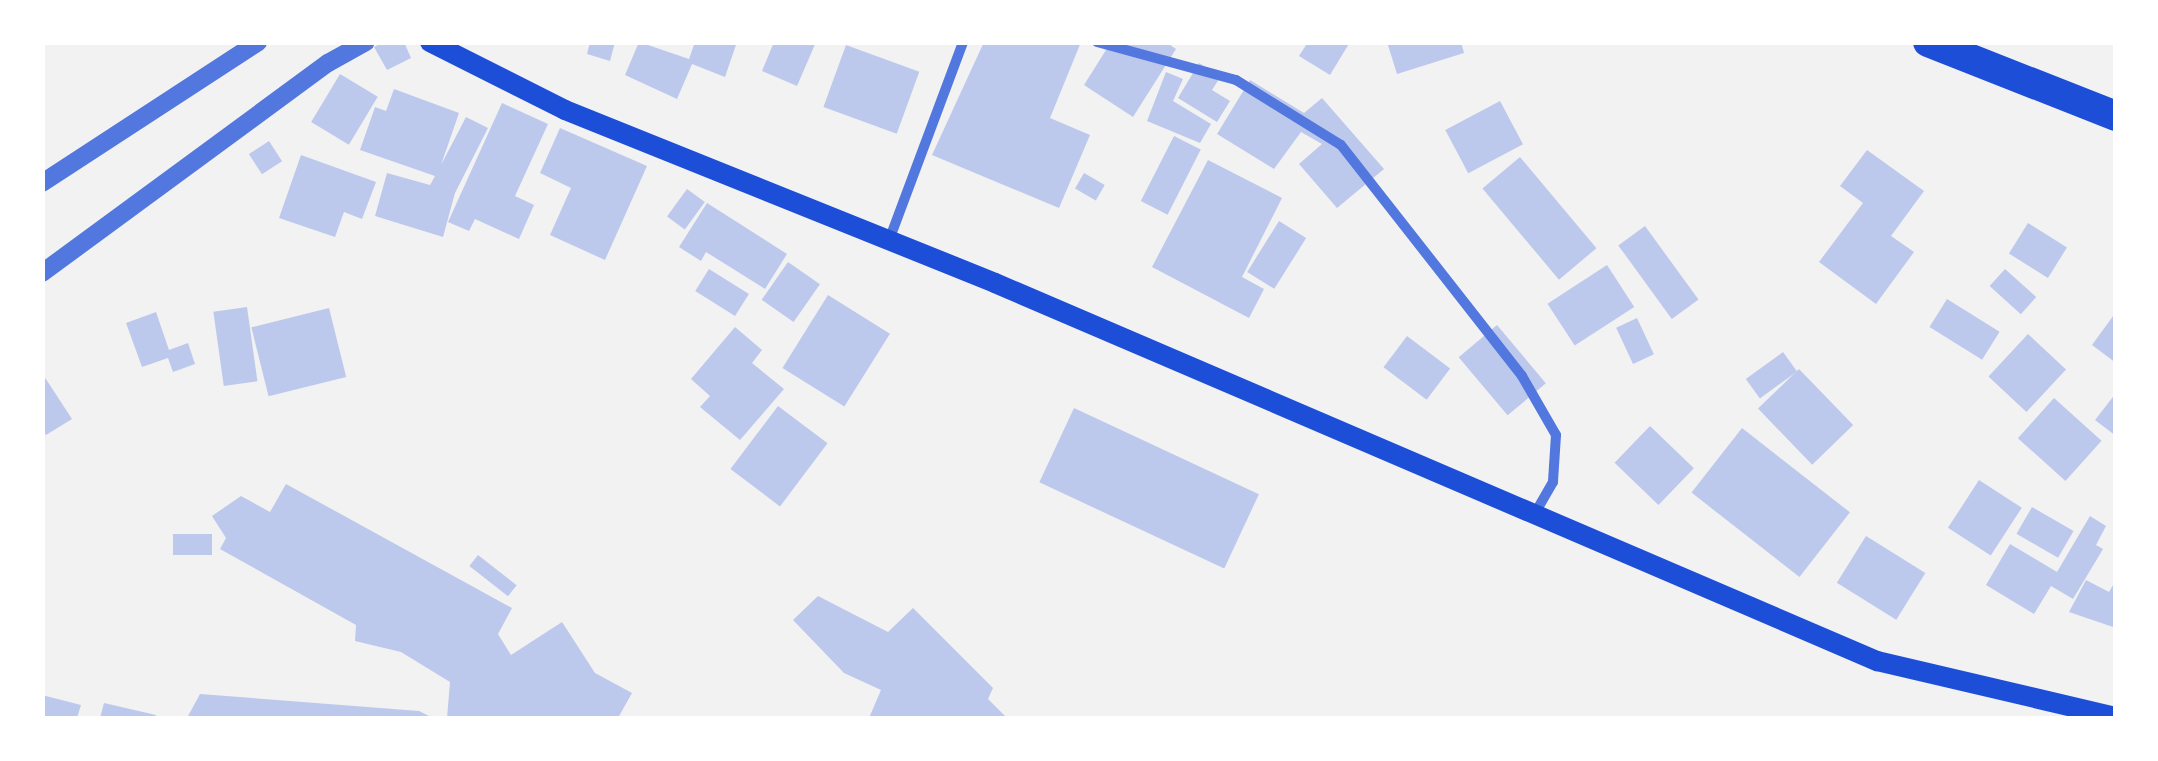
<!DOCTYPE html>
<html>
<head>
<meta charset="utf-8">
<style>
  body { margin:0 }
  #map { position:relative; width:2158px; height:761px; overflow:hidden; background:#f2f2f2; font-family:"Space Grotesk",sans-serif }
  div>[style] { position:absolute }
  .building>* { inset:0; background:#bdc9ec; transform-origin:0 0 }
  .minor>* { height:10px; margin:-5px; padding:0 5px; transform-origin:5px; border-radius:5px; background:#5277de }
  .tertiary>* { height:18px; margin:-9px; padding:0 9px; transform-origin:9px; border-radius:9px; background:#5277de }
  .secondary>* { height:20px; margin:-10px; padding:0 10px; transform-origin:10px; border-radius:10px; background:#1d4ed8 }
  .motorway>* { height:30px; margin:-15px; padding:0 15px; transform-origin:15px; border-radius:15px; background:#1d4ed8 }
  span { translate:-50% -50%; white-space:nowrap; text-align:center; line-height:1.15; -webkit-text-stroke:10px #fff; paint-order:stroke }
  .frame { position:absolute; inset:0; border:45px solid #fff; pointer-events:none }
</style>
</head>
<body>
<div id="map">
  <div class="building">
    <i style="clip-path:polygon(383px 42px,404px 42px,411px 58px,387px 70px,374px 47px)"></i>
    <i style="clip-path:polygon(590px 42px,615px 42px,610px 61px,587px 54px)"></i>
    <i style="clip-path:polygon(639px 42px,689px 59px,695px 42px,737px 42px,725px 77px,692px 64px,677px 99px,625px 75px)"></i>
    <i style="clip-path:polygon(774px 42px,816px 42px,797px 86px,762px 71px)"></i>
    <i style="clip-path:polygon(984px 42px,1081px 42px,1050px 118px,1090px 135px,1059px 208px,932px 155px)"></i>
    <i style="clip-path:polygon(1111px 42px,1166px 42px,1176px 49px,1133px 117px,1084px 85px)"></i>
    <i style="clip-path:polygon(1308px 42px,1350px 42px,1330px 75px,1299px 56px)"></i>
    <i style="clip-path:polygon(1387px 42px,1461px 42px,1464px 53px,1397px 74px)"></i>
    <i style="left:846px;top:45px;width:78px;height:66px;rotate:20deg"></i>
    <i style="clip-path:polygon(1199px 63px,1221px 76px,1212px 90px,1230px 101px,1217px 122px,1178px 98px)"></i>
    <i style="clip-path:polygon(1166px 72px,1183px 79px,1173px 101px,1211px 124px,1200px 143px,1147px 121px)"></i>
    <i style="left:340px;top:74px;width:44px;height:56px;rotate:31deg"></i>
    <i style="clip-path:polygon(1250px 80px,1304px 113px,1322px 98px,1384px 169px,1337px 208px,1299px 164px,1322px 144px,1301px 132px,1274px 169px,1217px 134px)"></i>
    <i style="clip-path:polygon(394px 89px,459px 113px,441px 165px,466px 117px,488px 128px,455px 193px,443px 237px,375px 216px,387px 173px,430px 185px,435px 176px,360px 150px,375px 107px,386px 111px)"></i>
    <i style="left:1500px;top:101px;width:49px;height:62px;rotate:62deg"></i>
    <i style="clip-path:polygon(502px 103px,548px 124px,515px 196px,534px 205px,519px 239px,475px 219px,469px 231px,448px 222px)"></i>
    <i style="clip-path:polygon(560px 128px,647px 166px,605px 260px,550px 235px,571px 188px,540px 173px)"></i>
    <i style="left:1174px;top:136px;width:30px;height:73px;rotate:27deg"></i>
    <i style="left:269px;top:141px;width:24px;height:24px;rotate:57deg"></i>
    <i style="clip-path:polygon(1867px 150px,1924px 191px,1891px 236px,1914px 252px,1876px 304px,1819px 262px,1863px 203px,1840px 186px)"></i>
    <i style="clip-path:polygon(301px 155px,376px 182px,362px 219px,344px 212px,335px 237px,279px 218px)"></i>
    <i style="left:1520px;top:157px;width:119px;height:49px;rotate:50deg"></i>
    <i style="clip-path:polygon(1208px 160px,1282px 198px,1242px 277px,1264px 289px,1249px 318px,1152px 267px)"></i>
    <i style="left:1084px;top:173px;width:24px;height:18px;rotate:30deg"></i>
    <i style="left:687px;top:189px;width:22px;height:34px;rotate:36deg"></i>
    <i style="clip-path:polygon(707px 203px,787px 254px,765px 289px,706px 252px,701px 261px,679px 247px)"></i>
    <i style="left:1279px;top:221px;width:32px;height:60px;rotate:32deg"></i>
    <i style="left:2028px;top:223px;width:46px;height:36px;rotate:32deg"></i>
    <i style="left:1645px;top:226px;width:91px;height:33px;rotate:54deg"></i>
    <i style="left:788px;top:262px;width:39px;height:46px;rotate:35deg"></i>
    <i style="left:1607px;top:265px;width:50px;height:71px;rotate:57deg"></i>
    <i style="left:709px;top:269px;width:47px;height:26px;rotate:32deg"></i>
    <i style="left:2005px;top:269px;width:42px;height:23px;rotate:42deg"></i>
    <i style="left:828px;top:295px;width:73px;height:86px;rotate:32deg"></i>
    <i style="left:1947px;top:299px;width:62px;height:33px;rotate:32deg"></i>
    <i style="left:247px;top:307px;width:75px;height:34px;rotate:82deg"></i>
    <i style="left:329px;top:308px;width:71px;height:80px;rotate:76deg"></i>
    <i style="clip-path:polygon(156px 312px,169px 350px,188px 343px,195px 364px,173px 372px,168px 358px,142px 367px,126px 323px)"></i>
    <i style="clip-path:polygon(2116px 312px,2116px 363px,2092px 345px)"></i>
    <i style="left:1637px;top:318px;width:40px;height:23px;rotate:65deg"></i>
    <i style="left:1497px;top:325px;width:76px;height:50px;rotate:50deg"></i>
    <i style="clip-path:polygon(735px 327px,762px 350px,752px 363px,784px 389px,740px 440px,700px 407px,710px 396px,691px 379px)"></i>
    <i style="left:2028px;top:334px;width:52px;height:58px;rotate:43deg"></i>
    <i style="left:1407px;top:336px;width:54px;height:39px;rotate:37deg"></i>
    <i style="left:1783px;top:352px;width:24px;height:46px;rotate:54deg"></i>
    <i style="left:1799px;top:369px;width:78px;height:57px;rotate:46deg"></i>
    <i style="clip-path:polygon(42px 373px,72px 419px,46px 435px,42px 429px)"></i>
    <i style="clip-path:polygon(2116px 393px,2116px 436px,2095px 420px)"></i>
    <i style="left:2054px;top:398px;width:64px;height:54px;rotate:42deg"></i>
    <i style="left:778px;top:406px;width:62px;height:79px;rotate:37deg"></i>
    <i style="left:1074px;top:408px;width:204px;height:82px;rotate:25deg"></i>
    <i style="left:1650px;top:426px;width:61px;height:51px;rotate:44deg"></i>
    <i style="left:1742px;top:428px;width:137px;height:82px;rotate:38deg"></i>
    <i style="left:1979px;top:480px;width:51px;height:57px;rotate:33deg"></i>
    <i style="clip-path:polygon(286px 484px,512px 608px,498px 634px,511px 655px,562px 622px,595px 673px,632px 693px,618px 718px,447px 718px,450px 682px,401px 652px,355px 641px,356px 625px,220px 549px,226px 538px,212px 516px,241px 496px,270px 512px)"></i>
    <i style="left:2032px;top:507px;width:48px;height:31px;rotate:30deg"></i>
    <i style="clip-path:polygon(2090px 516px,2106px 526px,2096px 545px,2103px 549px,2073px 599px,2051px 586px,2034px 614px,1986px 585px,2010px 544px,2057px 572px)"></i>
    <i style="left:173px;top:534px;width:39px;height:21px"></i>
    <i style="left:1866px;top:536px;width:70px;height:55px;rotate:32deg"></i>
    <i style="left:478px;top:555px;width:49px;height:14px;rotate:38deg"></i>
    <i style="clip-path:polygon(2086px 580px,2109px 592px,2116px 580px,2116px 628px,2069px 612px)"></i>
    <i style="clip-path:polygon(818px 596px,888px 632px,913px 608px,993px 688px,988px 699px,1007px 718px,869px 718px,881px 690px,844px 673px,793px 620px)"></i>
    <i style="clip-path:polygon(200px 694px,419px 711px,433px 718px,187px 718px)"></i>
    <i style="clip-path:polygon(42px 695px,81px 705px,77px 718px,42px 718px)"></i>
    <i style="clip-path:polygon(104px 703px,156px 715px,156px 718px,100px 718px)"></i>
  </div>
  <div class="minor">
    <i style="left:1097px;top:42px;width:144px;rotate:15.3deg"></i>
    <i style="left:1236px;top:80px;width:123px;rotate:31.8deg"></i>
    <i style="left:1341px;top:145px;width:293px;rotate:51.9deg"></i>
    <i style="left:1522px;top:376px;width:68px;rotate:60deg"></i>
    <i style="left:1556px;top:435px;width:47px;rotate:93.7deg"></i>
    <i style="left:1553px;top:482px;width:34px;rotate:120deg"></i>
    <i style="left:888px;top:243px;width:215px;rotate:-69.5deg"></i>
  </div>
  <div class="tertiary">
    <i style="left:42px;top:183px;width:258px;rotate:-33.1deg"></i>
    <i style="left:42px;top:273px;width:355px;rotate:-36.3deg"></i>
    <i style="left:328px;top:63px;width:43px;rotate:-28.9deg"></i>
  </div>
  <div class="secondary">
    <i style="left:430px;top:42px;width:151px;rotate:26.7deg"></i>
    <i style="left:565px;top:110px;width:463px;rotate:21.9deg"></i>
    <i style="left:995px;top:283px;width:960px;rotate:23.2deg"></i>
    <i style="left:1877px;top:661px;width:245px;rotate:13.2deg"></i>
  </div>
  <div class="motorway">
    <i style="left:1928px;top:42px;width:202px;rotate:21.5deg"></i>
  </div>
  <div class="frame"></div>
</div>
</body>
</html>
